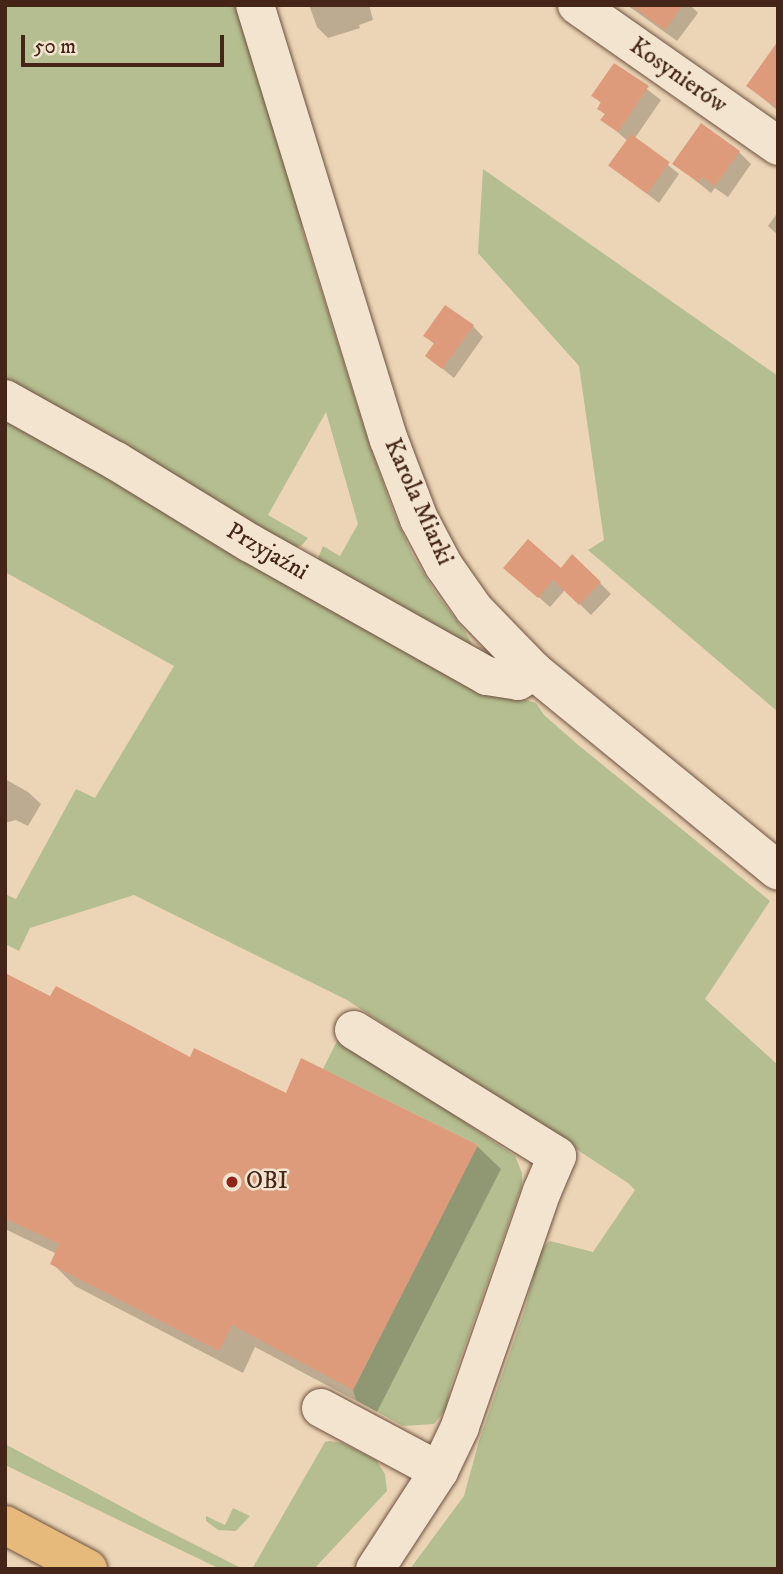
<!DOCTYPE html>
<html>
<head>
<meta charset="utf-8">
<style>
  body { margin:0 }
  #map { position:relative; width:783px; height:1574px; overflow:hidden; background:#ecd5b6; font-family:"IM FELL DW Pica",serif }
  div>[style] { position:absolute }
  .green>* { inset:0; background:#b5be90 }
  .shadow>* { inset:0; background:#0003 }
  .building>* { inset:0; background:#dd9b7b; transform-origin:0 0 }
  .roads { filter:drop-shadow(0 0 2px #6e513f) drop-shadow(0 0 2px #6e513f) }
  .minor>* { height:38px; margin:-19px; padding:0 19px; transform-origin:19px; border-radius:19px; background:#f3e4d0 }
  .major>* { height:38px; margin:-19px; padding:0 19px; transform-origin:19px; border-radius:19px; background:#e6ba7b }
  .dots>* { width:19px; height:19px; translate:-50% -50%; box-sizing:border-box; border:4px solid #f3e4d0; border-radius:50% }
  span { translate:-50% -50%; white-space:nowrap; text-align:center; line-height:1.15; -webkit-text-stroke:5px #f3e4d0; paint-order:stroke }
  .street-label { font-size:24px; color:#442517 }
  .poi-label { font-size:24px; color:#442517 }
  .left { translate:0 -50%; text-align:left }
  .frame { position:absolute; inset:0; border:7px solid #442517; pointer-events:none }
  .scale { position:absolute; left:21px; top:35px; width:203px; height:32px; box-sizing:border-box; border:4px solid #442517; border-top:0; padding-left:9px; font-size:21px; line-height:24px; white-space:nowrap; color:#442517; -webkit-text-stroke:5px #f3e4d0; paint-order:stroke }
</style>
</head>
<body>
<div id="map">
  <div class="green">
    <i style="clip-path:polygon(5px 5px,239px 5px,302px 211px,302px 229px,366px 434px,393px 511px,411px 552px,433px 589px,466px 633px,482px 664px,316px 563px,323px 546px,340px 556px,358px 524px,326px 412px,268px 515px,308px 538px,302px 545px,292px 549px,5px 392px)"></i>
    <i style="clip-path:polygon(483px 169px,778px 376px,778px 712px,588px 550px,604px 540px,579px 366px,478px 253px)"></i>
    <i style="clip-path:polygon(5px 407px,494px 690px,536px 703px,544px 715px,577px 744px,770px 901px,705px 999px,778px 1065px,778px 1569px,410px 1569px,464px 1496px,479px 1441px,525px 1309px,540px 1250px,550px 1241px,593px 1252px,635px 1190px,628px 1183px,347px 1000px,134px 895px,30px 928px,19px 951px,5px 944px,5px 894px,16px 899px,76px 789px,95px 798px,174px 666px,5px 572px)"></i>
    <i style="clip-path:polygon(339px 1037px,515px 1156px,522px 1173px,522px 1185px,451px 1385px,446px 1409px,434px 1424px,403px 1426px,356px 1400px,353px 1390px,478px 1145px,323px 1069px)"></i>
    <i style="clip-path:polygon(330px 1441px,342px 1443px,376px 1460px,385px 1474px,387px 1491px,314px 1569px,252px 1569px,325px 1442px)"></i>
    <i style="clip-path:polygon(5px 1444px,154px 1524px,243px 1569px,220px 1569px,5px 1465px)"></i>
    <i style="clip-path:polygon(233px 1508px,250px 1516px,236px 1531px,218px 1530px,206px 1521px,206px 1516px,225px 1525px)"></i>
  </div>
  <div class="shadow">
    <i style="clip-path:polygon(309px 5px,369px 5px,373px 20px,359px 25px,360px 28px,328px 38px,317px 27px)"></i>
    <i style="clip-path:polygon(627px 5px,690px 5px,698px 13px,677px 41px)"></i>
    <i style="clip-path:polygon(778px 58px,778px 111px,748px 86px)"></i>
    <i style="clip-path:polygon(615px 65px,661px 100px,635px 138px,679px 174px,659px 203px,611px 166px,628px 141px,603px 120px,606px 115px,599px 109px,602px 104px,594px 96px)"></i>
    <i style="clip-path:polygon(739px 152px,751px 164px,728px 197px,715px 188px,711px 193px,675px 164px)"></i>
    <i style="clip-path:polygon(778px 212px,778px 235px,768px 226px)"></i>
    <i style="clip-path:polygon(473px 326px,483px 337px,454px 378px,427px 356px,435px 345px,425px 335px)"></i>
    <i style="clip-path:polygon(561px 571px,600px 583px,611px 594px,591px 615px,565px 590px,550px 607px,517px 578px)"></i>
    <i style="clip-path:polygon(5px 779px,28px 792px,41px 804px,28px 826px,16px 820px,5px 823px)"></i>
    <i style="clip-path:polygon(5px 984px,50px 998px,191px 1060px,287px 1095px,477px 1146px,501px 1169px,377px 1412px,255px 1347px,243px 1373px,75px 1286px,52px 1263px,57px 1254px,5px 1229px)"></i>
  </div>
  <div class="building">
    <i style="clip-path:polygon(631px 5px,683px 5px,665px 30px)"></i>
    <i style="clip-path:polygon(778px 41px,778px 109px,746px 86px)"></i>
    <i style="clip-path:polygon(614px 63px,649px 86px,618px 132px,600px 120px,605px 114px,597px 109px,601px 102px,591px 96px)"></i>
    <i style="clip-path:polygon(701px 123px,740px 151px,715px 186px,702px 177px,698px 182px,672px 164px)"></i>
    <i style="left:631px;top:134px;width:48px;height:39px;rotate:36deg"></i>
    <i style="clip-path:polygon(445px 305px,474px 325px,442px 369px,425px 356px,434px 343px,423px 336px)"></i>
    <i style="clip-path:polygon(528px 539px,561px 568px,572px 554px,601px 582px,579px 605px,553px 580px,538px 598px,503px 568px)"></i>
    <i style="clip-path:polygon(5px 973px,50px 996px,56px 986px,190px 1057px,194px 1048px,286px 1093px,301px 1058px,478px 1145px,353px 1390px,232px 1325px,219px 1351px,50px 1264px,59px 1244px,5px 1218px)"></i>
  </div>
  <div class="roads">
    <div class="minor">
      <i style="left:255px;top:5px;width:455px;rotate:72.9deg"></i>
      <i style="left:389px;top:440px;width:85px;rotate:69.2deg"></i>
      <i style="left:419px;top:519px;width:53px;rotate:62deg"></i>
      <i style="left:444px;top:566px;width:52px;rotate:55.1deg"></i>
      <i style="left:474px;top:609px;width:86px;rotate:45.9deg"></i>
      <i style="left:534px;top:671px;width:315px;rotate:39.3deg"></i>
      <i style="left:577px;top:5px;width:246px;rotate:35deg"></i>
      <i style="left:5px;top:399px;width:127px;rotate:29.2deg"></i>
      <i style="left:116px;top:461px;width:157px;rotate:31.5deg"></i>
      <i style="left:250px;top:543px;width:272px;rotate:29.3deg"></i>
      <i style="left:487px;top:676px;width:31px;rotate:9deg"></i>
      <i style="left:518px;top:681px;width:19px;rotate:-32deg"></i>
      <i style="left:354px;top:1030px;width:239px;rotate:31.8deg"></i>
      <i style="left:557px;top:1156px;width:38px;rotate:113deg"></i>
      <i style="left:542px;top:1191px;width:250px;rotate:109.2deg"></i>
      <i style="left:460px;top:1427px;width:49px;rotate:115.5deg"></i>
      <i style="left:439px;top:1471px;width:117px;rotate:123.1deg"></i>
      <i style="left:321px;top:1408px;width:134px;rotate:28.1deg"></i>
    </div>
    <div class="major">
      <i style="left:5px;top:1525px;width:94px;rotate:27.9deg"></i>
    </div>
  </div>
  <div class="dots">
    <i style="left:232px;top:1182px;background:#8f2418"></i>
  </div>
  <div class="street-label">
    <span style="left:678px;top:76px;rotate:35deg">Kosynierów</span>
    <span style="left:418px;top:502px;rotate:66deg">Karola Miarki</span>
    <span style="left:267px;top:552px;rotate:30deg">Przyjaźni</span>
  </div>
  <div class="poi-label">
    <span class="left" style="left:246px;top:1182px">OBI</span>
  </div>
  <div class="frame"></div>
  <div class="scale">50 m</div>
</div>
</body>
</html>
